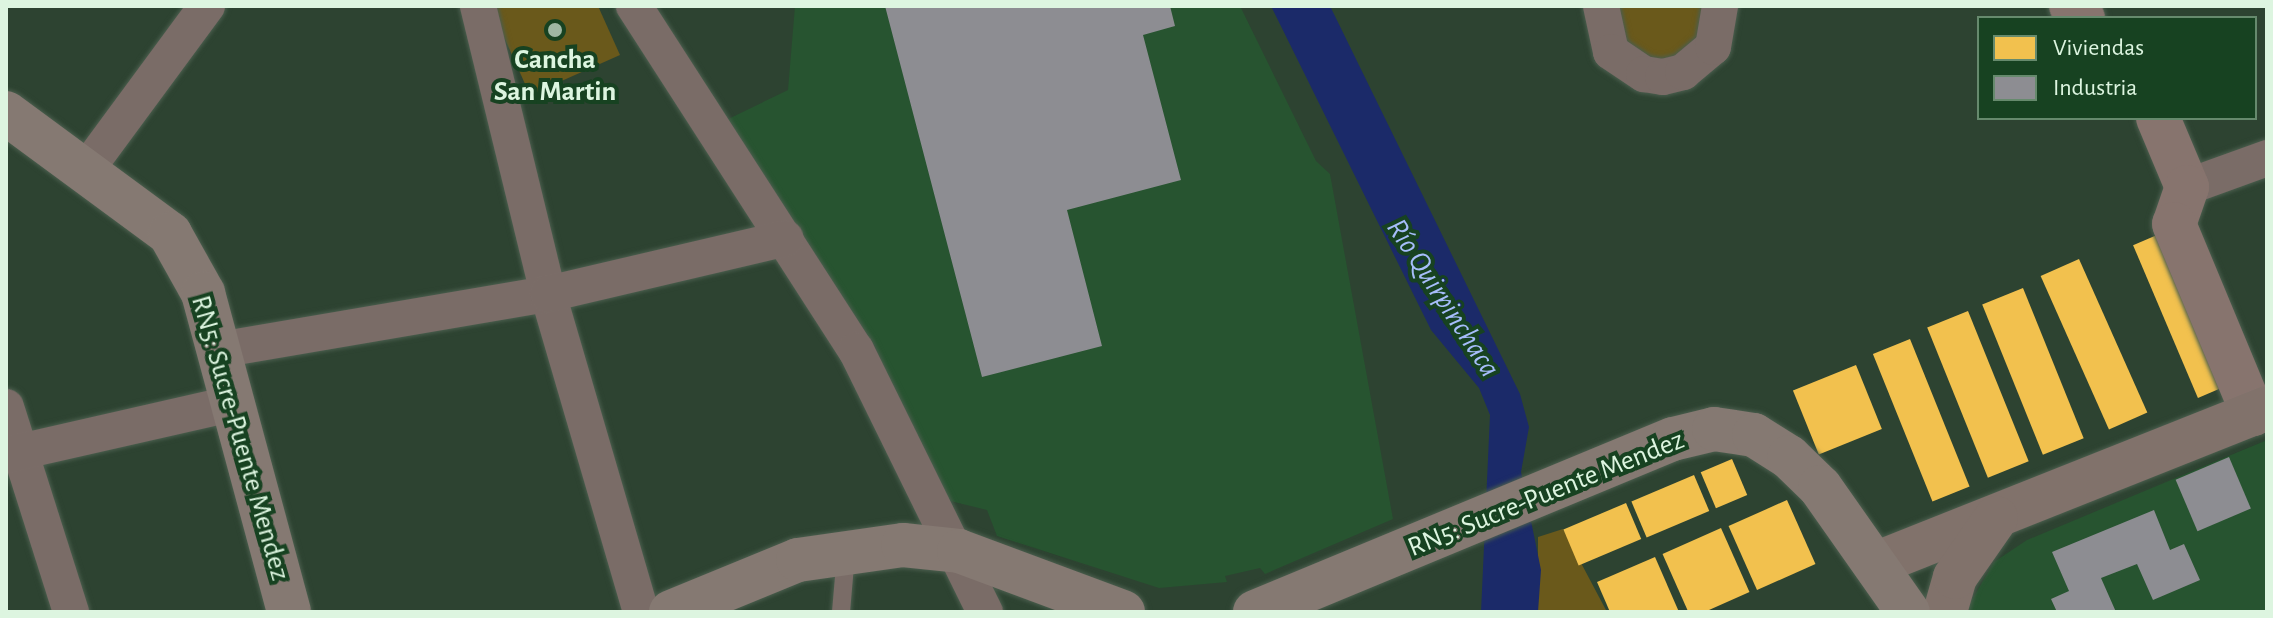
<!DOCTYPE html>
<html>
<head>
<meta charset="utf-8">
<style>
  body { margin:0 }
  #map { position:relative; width:2273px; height:618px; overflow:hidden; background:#2d4331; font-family:"Alegreya Sans",sans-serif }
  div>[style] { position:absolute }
  .built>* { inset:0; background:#275430 }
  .green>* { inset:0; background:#6a591b }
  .water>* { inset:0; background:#1b2a69 }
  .homes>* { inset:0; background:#f2c14e; transform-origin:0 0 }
  .industry>* { inset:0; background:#8d8d92; transform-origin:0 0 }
  .roads { filter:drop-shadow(0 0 2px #4b5e4e) drop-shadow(0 0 2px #4b5e4e) }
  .lane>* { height:18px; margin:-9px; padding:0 9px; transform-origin:9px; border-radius:9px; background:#7a6c67 }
  .street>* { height:36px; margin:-18px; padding:0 18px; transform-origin:18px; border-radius:18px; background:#7a6c67 }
  .secondary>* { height:44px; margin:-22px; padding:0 22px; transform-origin:22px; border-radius:22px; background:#87746e }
  .primary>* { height:44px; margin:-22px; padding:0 22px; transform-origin:22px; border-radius:22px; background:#81726b }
  .highway>* { height:44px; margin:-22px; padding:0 22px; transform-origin:22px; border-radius:22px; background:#857972 }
  .dots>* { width:22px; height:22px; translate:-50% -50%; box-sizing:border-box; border:4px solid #174221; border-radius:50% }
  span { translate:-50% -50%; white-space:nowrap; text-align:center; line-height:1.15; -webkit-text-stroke:8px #174221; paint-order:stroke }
  .poi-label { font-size:28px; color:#ddf5e0; font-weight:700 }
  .street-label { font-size:28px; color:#ddf5e0 }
  .water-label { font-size:30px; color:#a6bdfa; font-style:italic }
  .frame { position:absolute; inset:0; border:8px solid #ddf5e0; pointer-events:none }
  .legend { position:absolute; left:1977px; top:16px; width:280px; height:104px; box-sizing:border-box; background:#174221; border:2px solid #668a6d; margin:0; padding:10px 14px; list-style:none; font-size:24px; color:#ddf5e0 }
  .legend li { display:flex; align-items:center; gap:16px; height:40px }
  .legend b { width:40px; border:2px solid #668a6d }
</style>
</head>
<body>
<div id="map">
  <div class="built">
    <i style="clip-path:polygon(795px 6px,1240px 6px,1316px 161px,1330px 174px,1393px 519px,1265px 574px,1260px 568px,1225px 576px,1227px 582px,1159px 588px,997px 536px,987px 510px,938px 498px,874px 344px,722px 122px,788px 90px)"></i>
    <i style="clip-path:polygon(2267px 440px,2267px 612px,1965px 612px,1994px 562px,2027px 540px)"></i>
  </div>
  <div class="green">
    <i style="clip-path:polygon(490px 6px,598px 6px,620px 55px,530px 95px)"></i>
    <i style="clip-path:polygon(1611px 6px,1708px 6px,1708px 31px,1672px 64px,1626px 52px)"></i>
    <i style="clip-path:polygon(1563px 529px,1607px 612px,1538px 612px,1538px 537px)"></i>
  </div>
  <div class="water">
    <i style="clip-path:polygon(1271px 6px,1330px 6px,1520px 394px,1529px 427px,1521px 472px,1541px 570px,1538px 612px,1481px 612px,1490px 415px,1479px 388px,1431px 330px)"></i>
  </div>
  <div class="homes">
    <i style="left:2157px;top:235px;width:166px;height:26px;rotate:67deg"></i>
    <i style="left:2079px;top:259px;width:168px;height:42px;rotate:66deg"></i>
    <i style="left:2023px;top:288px;width:162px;height:44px;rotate:68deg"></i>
    <i style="left:1968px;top:311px;width:162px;height:44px;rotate:68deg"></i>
    <i style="left:1910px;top:339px;width:159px;height:40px;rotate:68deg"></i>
    <i style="left:1856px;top:365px;width:69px;height:68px;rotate:68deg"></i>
    <i style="left:1732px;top:459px;width:39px;height:34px;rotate:67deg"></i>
    <i style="left:1694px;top:475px;width:39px;height:68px;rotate:67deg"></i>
    <i style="left:1787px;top:500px;width:70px;height:64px;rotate:66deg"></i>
    <i style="left:1626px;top:503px;width:39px;height:68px;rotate:67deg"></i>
    <i style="left:1721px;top:528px;width:70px;height:64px;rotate:66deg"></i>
    <i style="clip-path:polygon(1655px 557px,1679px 612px,1610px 612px,1597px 582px)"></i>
  </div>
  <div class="industry">
    <i style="clip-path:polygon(885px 6px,1170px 6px,1175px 26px,1143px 35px,1181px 180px,1067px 210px,1102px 346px,982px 377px)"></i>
    <i style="left:2229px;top:457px;width:56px;height:58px;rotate:67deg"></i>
    <i style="clip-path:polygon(2154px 510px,2170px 550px,2184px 544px,2200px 580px,2153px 600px,2137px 564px,2101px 578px,2116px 612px,2057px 612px,2051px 599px,2069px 591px,2052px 552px)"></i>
  </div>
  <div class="roads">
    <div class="lane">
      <i style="left:841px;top:612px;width:58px;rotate:-85.1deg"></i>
    </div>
    <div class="street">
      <i style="left:478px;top:6px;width:296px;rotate:76.3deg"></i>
      <i style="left:548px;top:294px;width:331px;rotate:73.7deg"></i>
      <i style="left:634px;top:6px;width:409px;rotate:57.2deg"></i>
      <i style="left:856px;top:350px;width:292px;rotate:63.8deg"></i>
      <i style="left:1601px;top:6px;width:47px;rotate:77.7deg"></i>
      <i style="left:1611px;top:52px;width:40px;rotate:34deg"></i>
      <i style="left:1644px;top:74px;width:19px;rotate:9deg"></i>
      <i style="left:1663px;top:77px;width:21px;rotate:-14deg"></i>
      <i style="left:1683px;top:72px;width:39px;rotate:-40deg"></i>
      <i style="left:1713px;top:47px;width:42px;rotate:-80.3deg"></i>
      <i style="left:86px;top:170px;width:204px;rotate:-53.6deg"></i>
      <i style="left:2187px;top:187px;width:85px;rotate:-19.9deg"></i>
      <i style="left:219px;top:350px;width:334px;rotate:-9.7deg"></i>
      <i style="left:548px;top:294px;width:244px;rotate:-13.2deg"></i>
      <i style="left:6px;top:407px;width:215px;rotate:72.4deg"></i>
      <i style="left:6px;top:455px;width:234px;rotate:-12.8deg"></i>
    </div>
    <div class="secondary">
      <i style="left:2071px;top:6px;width:17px;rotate:45deg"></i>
      <i style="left:2158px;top:118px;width:75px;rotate:67.2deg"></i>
      <i style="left:2187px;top:187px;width:39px;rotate:109deg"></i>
      <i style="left:2174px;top:224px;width:206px;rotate:67.4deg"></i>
    </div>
    <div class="primary">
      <i style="left:1875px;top:564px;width:422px;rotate:-21.7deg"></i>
      <i style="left:1945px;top:612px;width:36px;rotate:-74deg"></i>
      <i style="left:1955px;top:577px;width:72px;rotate:-55.2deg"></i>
    </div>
    <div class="highway">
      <i style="left:6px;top:113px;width:204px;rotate:36.4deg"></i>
      <i style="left:170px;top:234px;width:68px;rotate:60.8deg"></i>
      <i style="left:203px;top:293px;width:330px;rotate:74.9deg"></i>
      <i style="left:671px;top:612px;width:137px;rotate:-22.3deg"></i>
      <i style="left:798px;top:560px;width:106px;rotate:-8.1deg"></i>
      <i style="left:903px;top:545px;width:56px;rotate:6.1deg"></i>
      <i style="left:959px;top:551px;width:175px;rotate:20.4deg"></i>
      <i style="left:1255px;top:612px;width:452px;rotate:-22.5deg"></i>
      <i style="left:1673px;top:439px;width:42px;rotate:-13.7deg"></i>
      <i style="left:1714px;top:429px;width:40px;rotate:8.5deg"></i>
      <i style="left:1754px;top:435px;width:41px;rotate:32.2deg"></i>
      <i style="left:1789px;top:457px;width:43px;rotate:44.1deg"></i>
      <i style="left:1820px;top:487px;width:153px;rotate:54.9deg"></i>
    </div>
  </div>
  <div class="dots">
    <i style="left:555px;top:30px;background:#9fb7a3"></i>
  </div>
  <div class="poi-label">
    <span style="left:555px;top:76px">Cancha<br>San Martin</span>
  </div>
  <div class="street-label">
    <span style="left:240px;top:438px;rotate:74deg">RN5: Sucre-Puente Mendez</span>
    <span style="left:1546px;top:494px;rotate:-22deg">RN5: Sucre-Puente Mendez</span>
  </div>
  <div class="water-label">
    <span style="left:1443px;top:298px;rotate:57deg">Río Quirpinchaca</span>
  </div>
  <div class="frame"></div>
  <ul class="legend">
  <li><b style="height:22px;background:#f2c14e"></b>Viviendas</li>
  <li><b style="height:22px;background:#8d8d92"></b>Industria</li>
  </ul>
</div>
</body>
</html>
